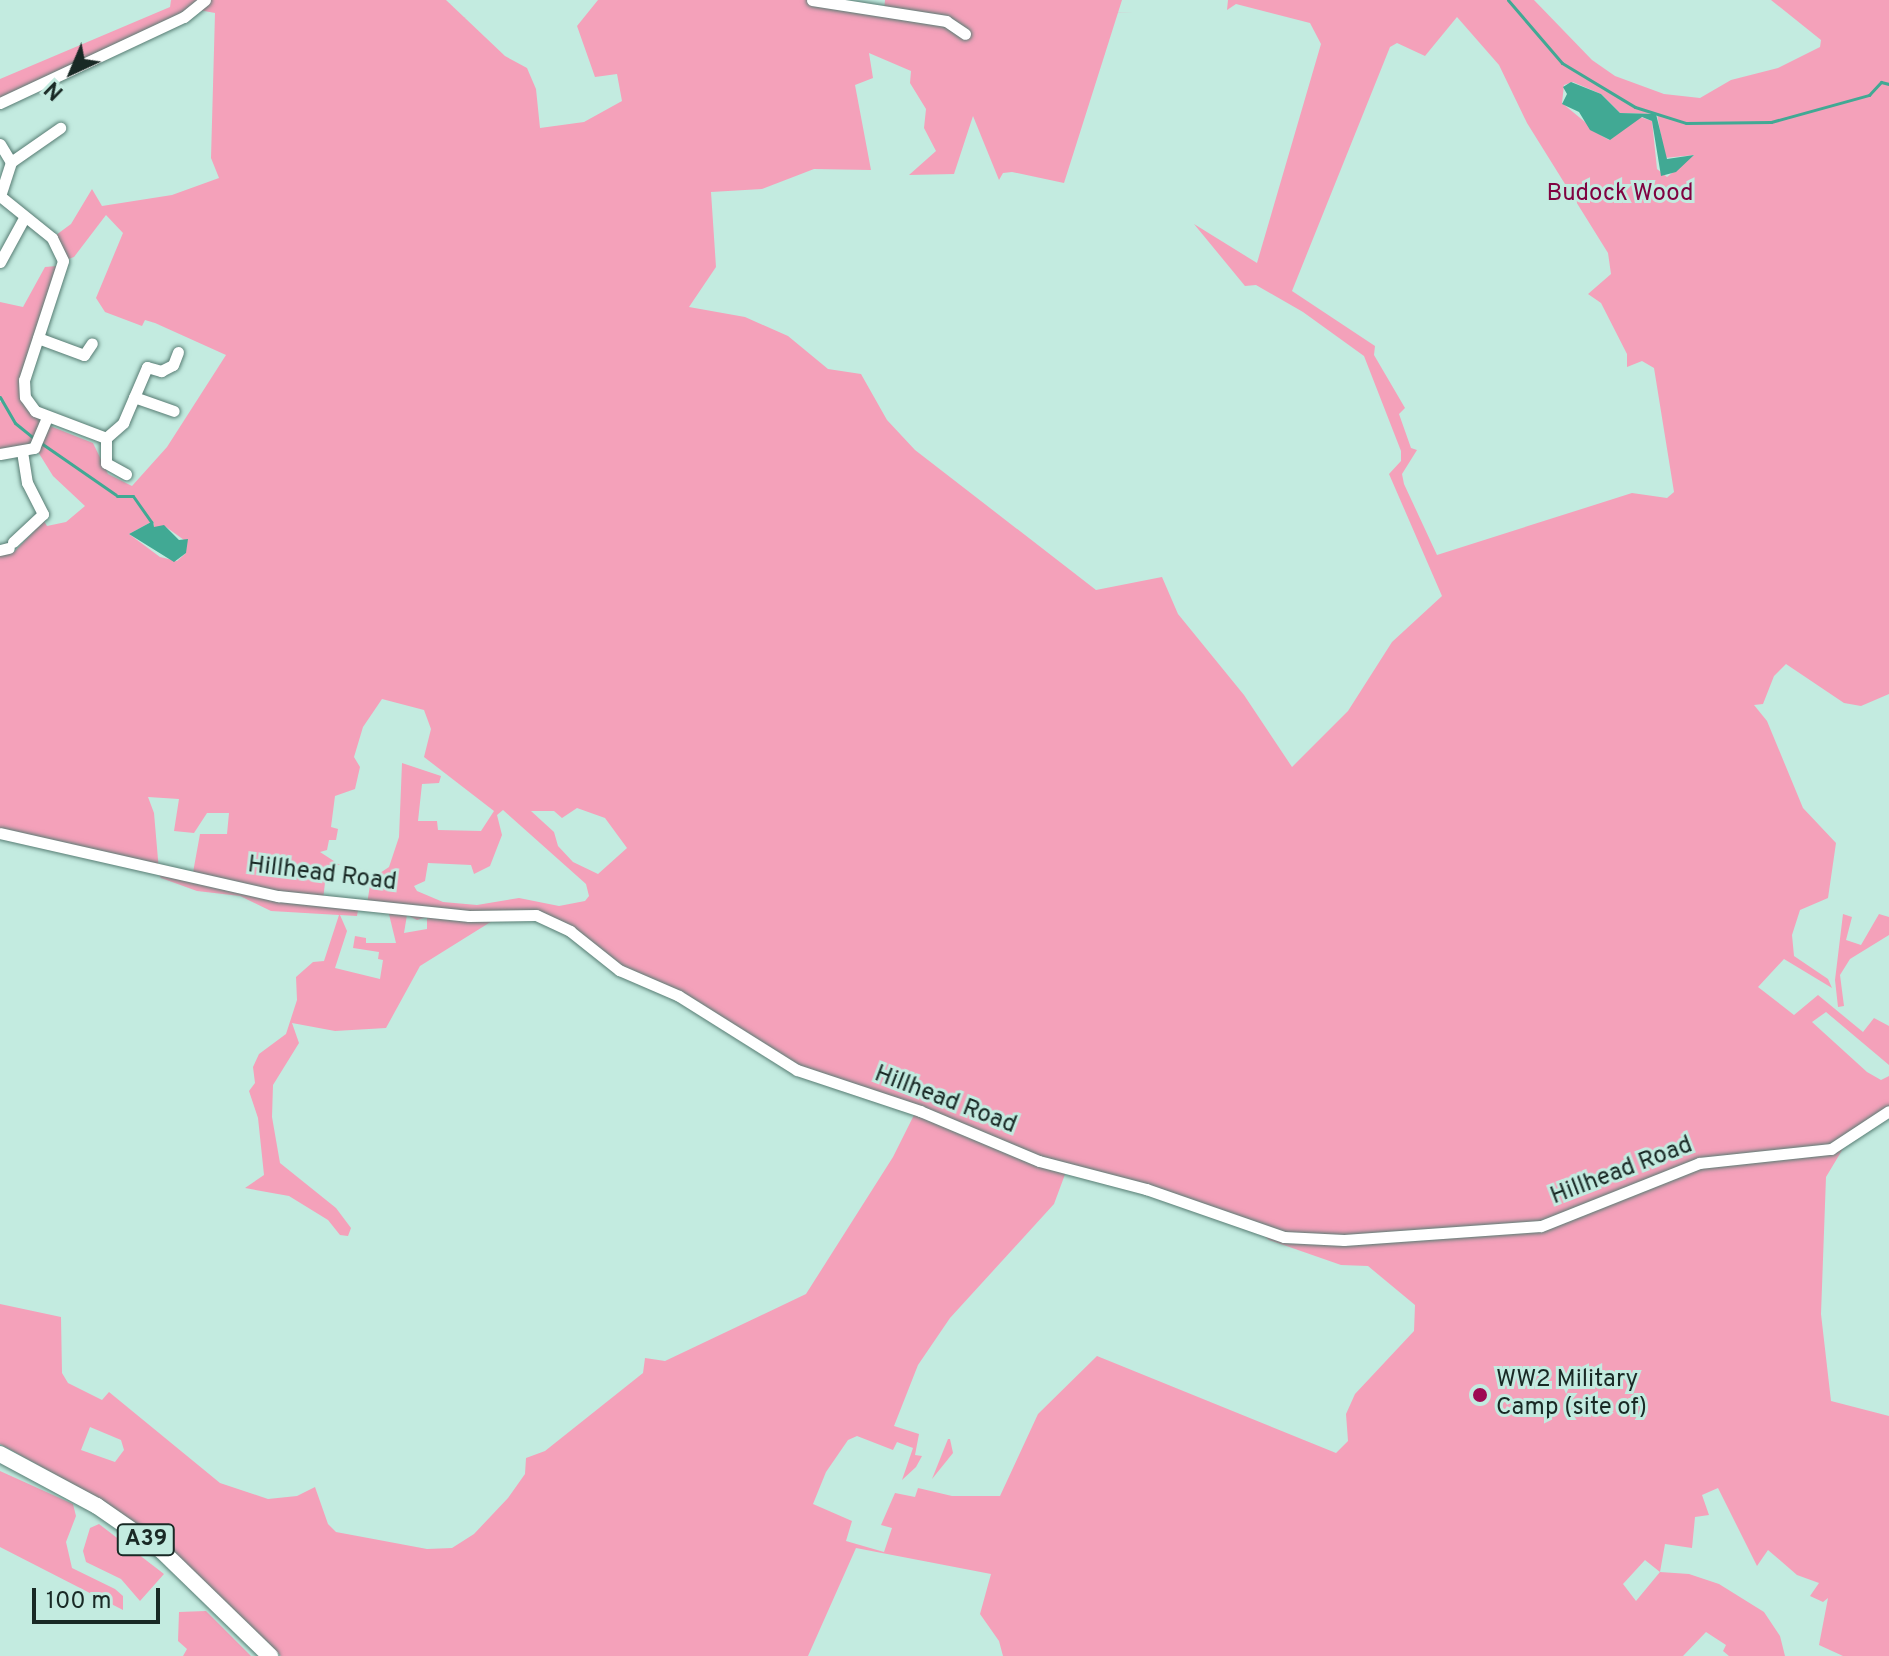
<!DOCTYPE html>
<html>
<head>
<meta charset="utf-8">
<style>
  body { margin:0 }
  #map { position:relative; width:1889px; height:1656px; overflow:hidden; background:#c3ebe0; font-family:Overpass,sans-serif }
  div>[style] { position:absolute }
  .green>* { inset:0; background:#f4a1ba }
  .water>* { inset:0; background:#41a994 }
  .stream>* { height:3px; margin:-1.5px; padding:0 1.5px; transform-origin:1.5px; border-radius:1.5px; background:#41a994 }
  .roads { filter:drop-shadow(0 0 2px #577c73) drop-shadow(0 0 2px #577c73) }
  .minor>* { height:11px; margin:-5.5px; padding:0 5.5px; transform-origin:5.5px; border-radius:5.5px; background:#fff }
  .highway>* { height:16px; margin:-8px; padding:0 8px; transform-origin:8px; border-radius:8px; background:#fff }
  .dots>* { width:22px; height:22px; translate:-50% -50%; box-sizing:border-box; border:4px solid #c3ebe0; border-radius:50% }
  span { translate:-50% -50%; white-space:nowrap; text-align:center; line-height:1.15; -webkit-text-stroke:6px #c3ebe0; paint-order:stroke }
  .shield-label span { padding:2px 6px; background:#c3ebe0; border:2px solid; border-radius:6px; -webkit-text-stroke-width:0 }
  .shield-label { font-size:22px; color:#192925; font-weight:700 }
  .park-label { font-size:24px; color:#800341 }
  .street-label { font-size:24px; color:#192925 }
  .poi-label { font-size:24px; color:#192925 }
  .left { translate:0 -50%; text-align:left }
  .north { position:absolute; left:32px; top:32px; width:80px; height:80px; -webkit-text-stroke:6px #c3ebe0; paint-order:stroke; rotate:224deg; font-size:22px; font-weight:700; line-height:32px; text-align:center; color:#192925 }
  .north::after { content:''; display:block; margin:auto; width:28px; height:36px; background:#192925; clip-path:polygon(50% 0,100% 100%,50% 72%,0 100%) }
  .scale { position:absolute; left:32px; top:1588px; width:128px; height:36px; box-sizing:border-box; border:4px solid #192925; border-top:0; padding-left:10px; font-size:24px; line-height:28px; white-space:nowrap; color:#192925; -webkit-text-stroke:6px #c3ebe0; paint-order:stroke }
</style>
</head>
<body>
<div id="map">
  <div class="green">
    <i style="clip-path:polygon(evenodd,171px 0,446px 0,505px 56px,527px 68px,536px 89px,540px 128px,584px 122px,622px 101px,617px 74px,595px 77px,577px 26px,598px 0,806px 0,884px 11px,885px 0,1122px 0,1064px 183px,1012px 172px,1003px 173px,999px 180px,973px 116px,954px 174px,909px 175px,936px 151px,924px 128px,926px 109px,910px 83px,911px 71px,869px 53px,873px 78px,855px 85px,871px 170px,814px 169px,762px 189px,711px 192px,716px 267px,689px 307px,745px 317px,788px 336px,828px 369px,861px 374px,887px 420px,915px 450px,1096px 590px,1162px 577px,1178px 614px,1244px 695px,1292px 767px,1348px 711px,1392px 642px,1442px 596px,1389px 474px,1401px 461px,1401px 451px,1364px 356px,1303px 312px,1256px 285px,1245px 286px,1194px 224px,1257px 263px,1321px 44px,1310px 23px,1236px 4px,1227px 10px,1228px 0,1534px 0,1592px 60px,1615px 76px,1664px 94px,1700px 98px,1731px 80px,1778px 68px,1820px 47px,1821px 40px,1771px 0,1889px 0,1889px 694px,1861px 706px,1844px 703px,1786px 664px,1774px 676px,1763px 704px,1754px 705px,1767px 721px,1803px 808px,1836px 843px,1828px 898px,1800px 910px,1792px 935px,1794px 956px,1828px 979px,1832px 988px,1784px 959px,1758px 987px,1794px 1015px,1818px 995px,1863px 1032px,1874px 1018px,1889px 1026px,1889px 1065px,1826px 1012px,1812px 1022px,1867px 1072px,1881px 1080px,1889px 1076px,1889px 1110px,1844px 1147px,1826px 1177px,1821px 1314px,1831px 1401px,1889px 1416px,1889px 1656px,1843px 1656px,1819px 1645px,1828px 1598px,1823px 1602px,1810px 1596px,1819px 1583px,1797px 1575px,1768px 1550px,1757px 1566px,1718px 1488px,1702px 1495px,1709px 1515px,1695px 1517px,1692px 1548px,1665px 1544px,1660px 1572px,1645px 1560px,1623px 1584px,1636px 1601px,1660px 1572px,1689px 1574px,1719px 1584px,1764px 1612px,1780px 1636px,1785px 1656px,1729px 1656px,1723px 1651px,1726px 1645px,1706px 1632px,1683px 1656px,1003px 1656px,999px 1641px,980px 1614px,991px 1574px,856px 1548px,808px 1656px,281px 1656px,176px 1555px,105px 1502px,0 1444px,0 1304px,61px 1317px,62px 1373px,68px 1383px,102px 1400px,109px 1392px,220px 1483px,268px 1499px,297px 1496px,315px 1487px,328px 1524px,336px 1532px,427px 1549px,452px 1548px,474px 1534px,508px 1498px,525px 1474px,526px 1458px,545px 1451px,643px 1373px,645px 1358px,665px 1361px,806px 1294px,893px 1157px,916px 1111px,805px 1072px,634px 976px,557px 923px,505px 913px,420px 966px,386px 1028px,335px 1031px,292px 1023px,299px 1043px,273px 1085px,272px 1117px,280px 1163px,336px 1208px,351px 1228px,348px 1236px,340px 1235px,328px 1220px,289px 1196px,245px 1188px,264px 1175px,258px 1118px,249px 1091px,255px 1083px,253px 1067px,259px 1054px,286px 1034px,297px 1000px,296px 977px,313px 962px,324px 961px,339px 915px,271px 911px,240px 896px,197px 891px,161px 878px,157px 872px,0 833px,0 555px,14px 552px,44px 521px,47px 526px,66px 522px,85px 506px,53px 476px,35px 447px,0 453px,0 402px,5px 401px,0 400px,0 302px,23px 307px,45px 267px,57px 266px,24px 390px,45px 424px,93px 443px,108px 474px,132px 486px,167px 447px,226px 355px,155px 323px,145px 320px,142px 326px,105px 312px,96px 298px,123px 233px,106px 215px,74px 257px,63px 261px,52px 238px,71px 224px,92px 189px,102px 206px,172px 195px,219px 178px,211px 158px,215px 13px,199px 10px,0 103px,0 79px,170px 7px,171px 0,1457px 17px,1499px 65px,1527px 123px,1608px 253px,1611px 274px,1588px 294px,1601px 303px,1627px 354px,1627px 367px,1642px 361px,1654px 368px,1674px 492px,1667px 498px,1632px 493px,1437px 555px,1404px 484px,1402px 474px,1417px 450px,1411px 448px,1399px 414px,1405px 408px,1374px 355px,1375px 346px,1292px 291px,1390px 47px,1397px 43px,1425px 56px,1457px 17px,171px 0,1573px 82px,1601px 94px,1620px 113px,1657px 114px,1665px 158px,1694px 155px,1667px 177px,1657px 169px,1652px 121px,1640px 117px,1609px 140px,1602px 136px,1562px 103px,1564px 85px,1573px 82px,171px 0,153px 521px,154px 527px,166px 527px,184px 540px,186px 553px,177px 561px,160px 557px,129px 534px,153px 521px,171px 0,382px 699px,424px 710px,431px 729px,424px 757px,494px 811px,481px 831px,438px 830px,437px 821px,418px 821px,422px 784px,439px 783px,441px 776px,402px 763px,399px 837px,389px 867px,371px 879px,367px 904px,387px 906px,396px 943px,366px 943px,366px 938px,355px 936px,353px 948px,379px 952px,378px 959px,383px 960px,380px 979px,335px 968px,347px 931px,340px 915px,357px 916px,359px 904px,323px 900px,327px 865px,340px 865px,320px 852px,327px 850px,329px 840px,336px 840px,338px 829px,331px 827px,335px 796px,355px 789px,360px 767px,354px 757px,363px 727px,382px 699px,171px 0,148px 797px,179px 799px,174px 831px,194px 833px,207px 813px,229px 813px,227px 834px,200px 834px,192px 878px,159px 871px,154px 813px,148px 797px,171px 0,577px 808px,605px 818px,627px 848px,598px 874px,573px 862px,558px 846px,554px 832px,531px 811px,554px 811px,562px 818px,577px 808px,171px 0,503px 810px,586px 884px,589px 896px,585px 901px,559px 906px,519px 898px,477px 905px,443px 902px,417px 891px,414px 886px,425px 881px,428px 863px,471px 865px,474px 874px,490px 866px,502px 835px,497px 815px,503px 810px,171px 0,407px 915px,417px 920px,427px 917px,427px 929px,404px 933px,407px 915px,171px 0,1067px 1169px,1253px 1227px,1269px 1240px,1341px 1265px,1368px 1266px,1415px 1305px,1414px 1331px,1355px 1394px,1346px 1414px,1348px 1441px,1336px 1453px,1097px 1356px,1038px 1414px,1000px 1496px,952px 1496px,918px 1488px,915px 1497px,895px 1493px,881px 1525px,892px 1528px,884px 1552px,846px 1541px,852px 1521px,813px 1504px,826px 1472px,848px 1440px,857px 1436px,893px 1450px,897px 1442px,913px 1448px,902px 1480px,916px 1467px,922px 1456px,915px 1455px,919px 1434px,894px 1426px,918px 1365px,950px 1318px,1054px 1204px,1067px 1169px,171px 0,90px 1427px,121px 1440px,124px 1450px,115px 1462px,81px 1450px,90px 1427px)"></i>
    <i style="clip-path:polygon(1843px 914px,1852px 917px,1846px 940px,1861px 945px,1879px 914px,1889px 917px,1889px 935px,1850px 959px,1840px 975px,1844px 1006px,1838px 1007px,1835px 980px)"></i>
    <i style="clip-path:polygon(950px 1439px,953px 1453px,932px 1479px,948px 1439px)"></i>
    <i style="clip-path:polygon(0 1471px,73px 1504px,76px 1516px,66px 1542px,72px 1568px,115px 1589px,123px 1596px,123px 1610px,0 1547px)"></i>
    <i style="clip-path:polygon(99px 1524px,164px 1574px,140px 1601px,121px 1579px,86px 1562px,83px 1551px,90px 1528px)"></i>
    <i style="clip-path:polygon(206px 1611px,251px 1656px,183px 1656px,187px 1649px,178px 1641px,179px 1612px)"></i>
  </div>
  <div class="water">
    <i style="clip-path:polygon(1571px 82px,1601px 94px,1620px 113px,1656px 114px,1667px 159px,1694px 155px,1676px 172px,1661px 176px,1652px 121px,1642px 117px,1610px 140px,1590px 130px,1579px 112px,1562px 104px,1567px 94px,1563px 87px)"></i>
    <i style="clip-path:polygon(153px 521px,154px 527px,164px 525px,179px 540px,188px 539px,186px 553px,174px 562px,129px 534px)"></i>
  </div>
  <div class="stream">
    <i style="left:1508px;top:0;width:83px;rotate:49.4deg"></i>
    <i style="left:1562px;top:63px;width:85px;rotate:31.1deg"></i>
    <i style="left:1635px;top:107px;width:53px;rotate:17.4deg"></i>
    <i style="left:1686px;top:123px;width:85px;rotate:-0.7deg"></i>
    <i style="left:1771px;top:122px;width:102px;rotate:-15.4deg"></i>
    <i style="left:1869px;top:95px;width:18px;rotate:-47deg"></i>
    <i style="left:1881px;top:82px;width:8px;rotate:14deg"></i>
    <i style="left:0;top:397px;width:30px;rotate:60deg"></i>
    <i style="left:15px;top:423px;width:26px;rotate:39deg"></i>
    <i style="left:41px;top:443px;width:91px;rotate:34.7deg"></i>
    <i style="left:117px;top:496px;width:16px"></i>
    <i style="left:133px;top:496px;width:32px;rotate:55deg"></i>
  </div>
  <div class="roads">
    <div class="minor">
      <i style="left:812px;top:0;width:136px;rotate:8.9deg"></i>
      <i style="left:946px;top:21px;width:23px;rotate:34deg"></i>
      <i style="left:0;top:103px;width:203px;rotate:-25.1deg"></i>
      <i style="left:184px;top:17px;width:27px;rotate:-39deg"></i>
      <i style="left:0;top:144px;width:21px;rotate:59deg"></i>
      <i style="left:0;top:196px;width:67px;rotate:38.9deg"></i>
      <i style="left:52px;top:238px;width:25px;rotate:64deg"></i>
      <i style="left:63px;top:261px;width:125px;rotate:108.1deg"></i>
      <i style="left:24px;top:380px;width:17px;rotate:87deg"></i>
      <i style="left:25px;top:397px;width:17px;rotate:54deg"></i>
      <i style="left:35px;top:411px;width:76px;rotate:20.8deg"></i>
      <i style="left:106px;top:438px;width:23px;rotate:-41deg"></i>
      <i style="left:123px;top:423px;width:61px;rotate:-66.8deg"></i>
      <i style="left:147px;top:367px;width:15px;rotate:16deg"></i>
      <i style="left:161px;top:371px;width:13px;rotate:-27deg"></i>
      <i style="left:173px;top:365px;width:14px;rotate:-69deg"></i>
      <i style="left:0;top:196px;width:36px;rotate:-72deg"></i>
      <i style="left:11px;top:162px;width:60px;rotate:-34.8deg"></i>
      <i style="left:0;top:262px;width:50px;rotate:-61.4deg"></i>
      <i style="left:38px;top:338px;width:49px;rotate:20.3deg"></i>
      <i style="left:84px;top:355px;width:14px;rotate:-56deg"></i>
      <i style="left:134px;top:397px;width:42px;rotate:19.3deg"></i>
      <i style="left:106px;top:438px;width:25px;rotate:90deg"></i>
      <i style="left:106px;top:463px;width:23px;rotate:29deg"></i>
      <i style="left:0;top:454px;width:35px;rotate:-10deg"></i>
      <i style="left:34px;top:448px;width:33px;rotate:-67deg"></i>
      <i style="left:13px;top:542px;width:41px;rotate:-43deg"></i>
      <i style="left:43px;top:514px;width:35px;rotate:-117deg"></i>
      <i style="left:27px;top:483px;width:30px;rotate:-99deg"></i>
      <i style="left:0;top:550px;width:9px;rotate:-13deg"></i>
      <i style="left:0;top:833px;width:285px;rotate:12.8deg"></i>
      <i style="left:278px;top:896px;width:192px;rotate:6deg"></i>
      <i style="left:469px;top:916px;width:67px;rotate:-0.9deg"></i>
      <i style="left:536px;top:915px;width:38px;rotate:25deg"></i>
      <i style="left:570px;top:931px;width:63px;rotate:38.5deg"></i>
      <i style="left:619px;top:970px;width:65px;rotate:23.4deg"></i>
      <i style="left:679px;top:996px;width:139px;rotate:32.1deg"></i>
      <i style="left:797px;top:1070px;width:130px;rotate:18.4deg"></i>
      <i style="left:920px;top:1111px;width:129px;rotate:22.8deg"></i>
      <i style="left:1039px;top:1161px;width:111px;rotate:14.7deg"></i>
      <i style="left:1146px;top:1189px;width:146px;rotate:19.2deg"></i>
      <i style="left:1284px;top:1237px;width:60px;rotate:2.9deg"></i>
      <i style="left:1344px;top:1240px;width:197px;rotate:-4.1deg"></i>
      <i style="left:1541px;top:1226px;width:170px;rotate:-21.7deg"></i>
      <i style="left:1699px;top:1163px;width:133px;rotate:-6.1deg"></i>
      <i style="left:1831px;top:1149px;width:69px;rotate:-33.2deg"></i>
    </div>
    <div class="highway">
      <i style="left:0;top:1454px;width:110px;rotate:28.2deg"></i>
      <i style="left:97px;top:1506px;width:79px;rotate:34.7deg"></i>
      <i style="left:162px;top:1551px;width:151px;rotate:44.2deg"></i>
    </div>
  </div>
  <div class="dots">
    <i style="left:1480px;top:1395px;background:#9e0a53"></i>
  </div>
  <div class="shield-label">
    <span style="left:146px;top:1540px">A39</span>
  </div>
  <div class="park-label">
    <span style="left:1620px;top:195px">Budock Wood</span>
  </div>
  <div class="street-label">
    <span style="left:322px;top:875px;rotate:7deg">Hillhead Road</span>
    <span style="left:945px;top:1101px;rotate:21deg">Hillhead Road</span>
    <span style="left:1622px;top:1172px;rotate:-21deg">Hillhead Road</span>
  </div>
  <div class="poi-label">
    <span class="left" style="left:1496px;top:1395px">WW2 Military<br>Camp (site of)</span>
  </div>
  <div class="north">N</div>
  <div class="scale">100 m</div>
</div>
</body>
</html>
